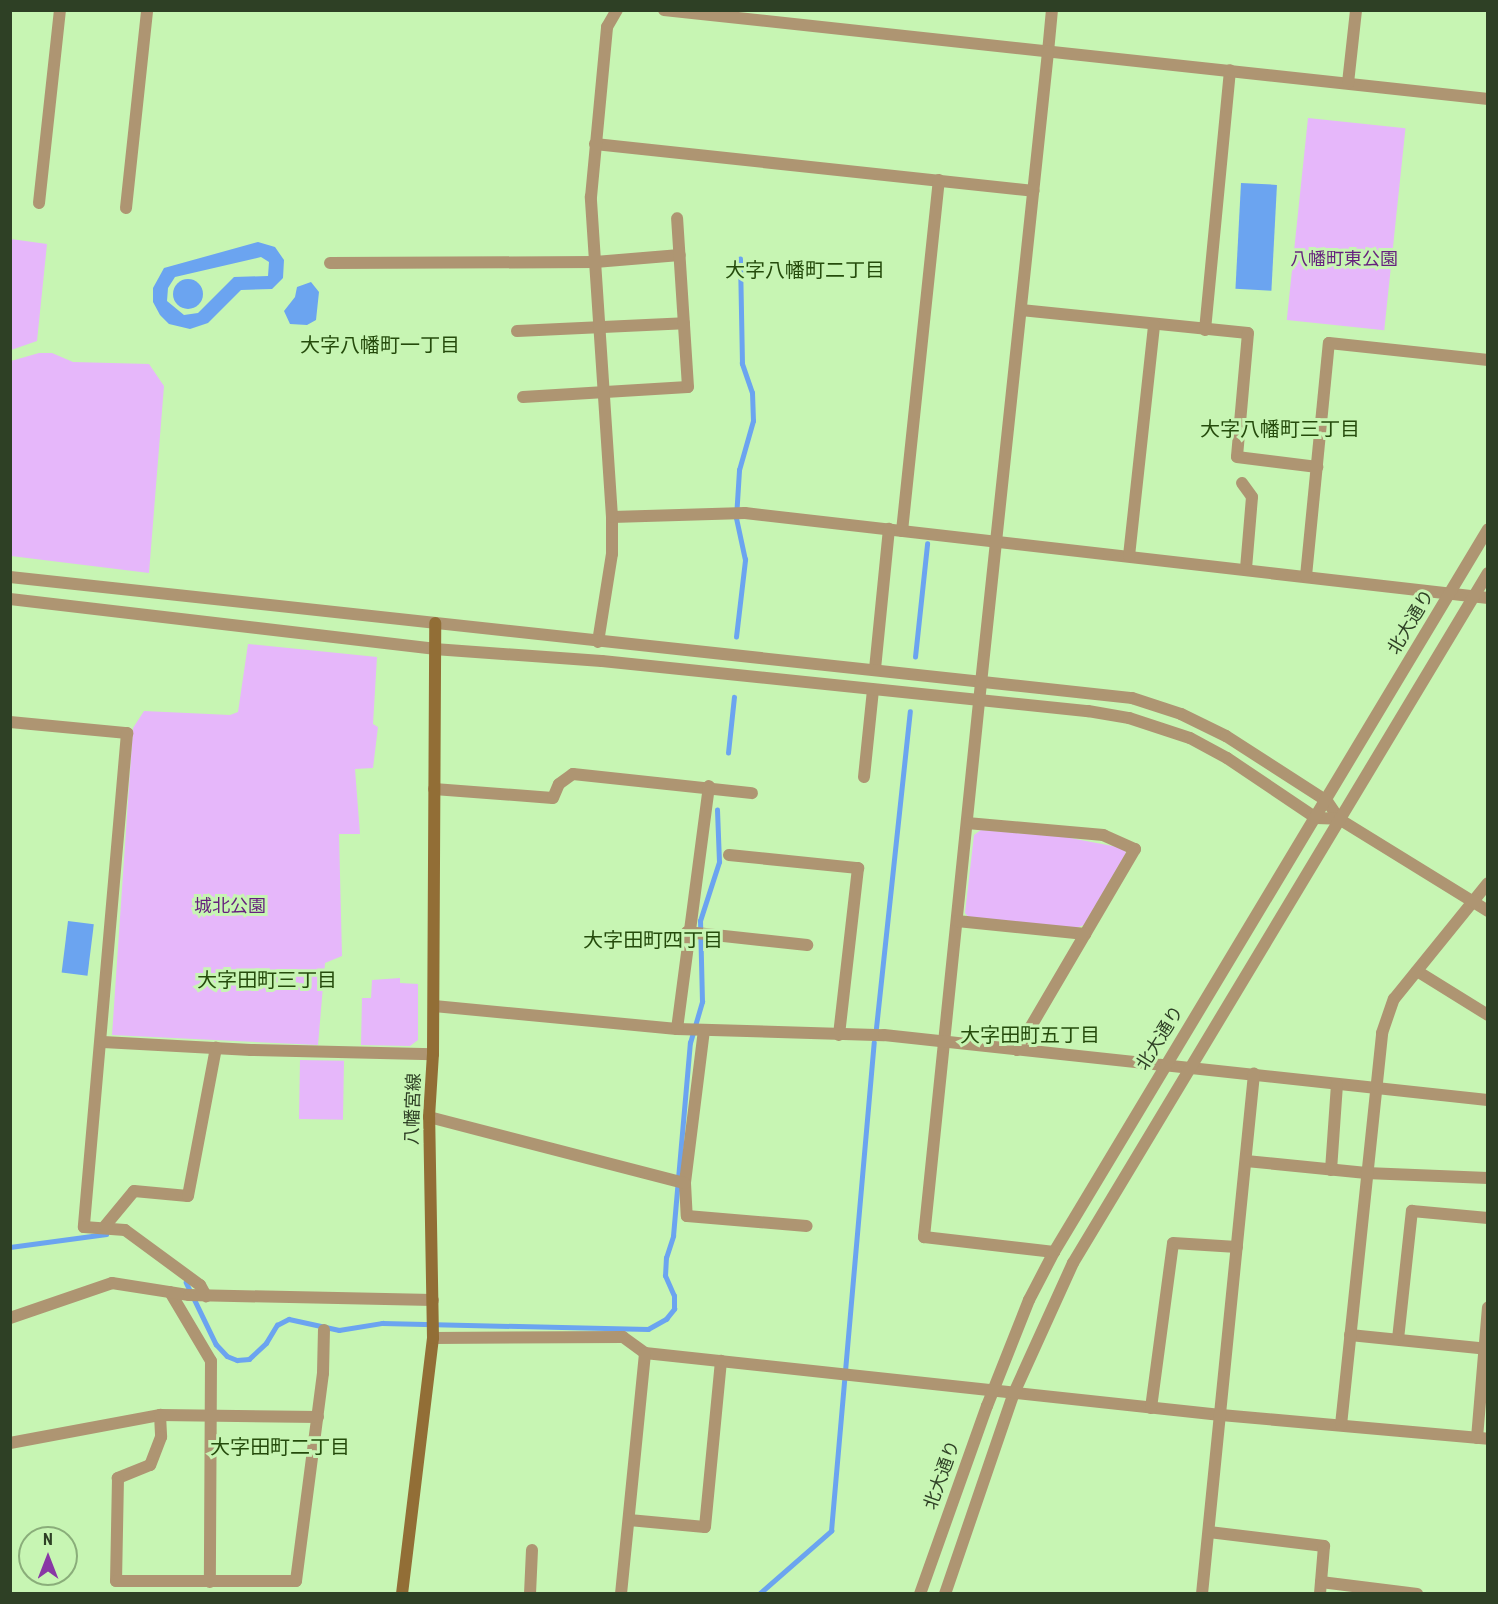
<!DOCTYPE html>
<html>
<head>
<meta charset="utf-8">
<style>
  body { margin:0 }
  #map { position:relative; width:1498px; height:1604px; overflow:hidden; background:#c7f5b3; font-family:"Roboto Condensed","Noto Sans JP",sans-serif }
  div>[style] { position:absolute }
  .green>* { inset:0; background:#e6b7fa; transform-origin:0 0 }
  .water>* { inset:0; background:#6ba4f0; transform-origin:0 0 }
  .round { border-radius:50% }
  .stream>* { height:4.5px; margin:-2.25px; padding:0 2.25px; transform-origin:2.25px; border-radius:2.25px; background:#6ba4f0 }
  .minor>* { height:12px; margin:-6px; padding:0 6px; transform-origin:6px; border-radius:6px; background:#ae9572 }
  .tertiary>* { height:12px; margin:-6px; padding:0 6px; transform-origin:6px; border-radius:6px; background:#ae9572 }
  .secondary>* { height:12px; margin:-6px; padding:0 6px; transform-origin:6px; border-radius:6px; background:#926e36 }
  span { translate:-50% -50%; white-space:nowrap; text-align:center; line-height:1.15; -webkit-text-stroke:6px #c7f5b3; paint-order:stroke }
  .park-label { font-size:18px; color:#651f7d }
  .street-label { font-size:18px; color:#2e4025 }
  .neighbourhood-label { font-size:20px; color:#254b0c }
  .frame { position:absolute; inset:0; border:12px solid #2e4025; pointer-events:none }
  .north { position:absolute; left:18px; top:1526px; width:60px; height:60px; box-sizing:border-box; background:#c7f5b3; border:2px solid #8aad7a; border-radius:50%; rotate:0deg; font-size:16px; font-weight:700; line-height:24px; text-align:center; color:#2e4025 }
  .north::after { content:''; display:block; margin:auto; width:21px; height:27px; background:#8937a5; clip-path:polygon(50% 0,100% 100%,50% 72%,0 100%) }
</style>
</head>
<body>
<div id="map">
  <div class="green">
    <i style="left:1308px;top:118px;width:98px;height:203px;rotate:6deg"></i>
    <i style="clip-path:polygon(11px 239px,47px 244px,37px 341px,11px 350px)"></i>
    <i style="clip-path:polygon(39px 353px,52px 353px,73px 362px,149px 364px,164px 386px,149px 573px,11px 556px,11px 361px)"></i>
    <i style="clip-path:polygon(248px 644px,377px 657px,373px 724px,378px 727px,373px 768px,355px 769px,360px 834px,339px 834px,342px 956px,325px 963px,318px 1045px,112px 1035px,133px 728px,144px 711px,230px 715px,238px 712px)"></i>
    <i style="clip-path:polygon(981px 830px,1065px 837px,1123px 848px,1126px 853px,1084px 925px,1076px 928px,969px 918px,965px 913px,974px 835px)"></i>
    <i style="clip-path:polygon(400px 978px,400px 983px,418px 984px,418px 1040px,410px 1046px,361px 1045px,362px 998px,371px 998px,372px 980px)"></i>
    <i style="left:300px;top:1060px;width:44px;height:59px;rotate:1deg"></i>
  </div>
  <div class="water">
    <i style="left:1241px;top:183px;width:36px;height:106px;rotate:3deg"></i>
    <i style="clip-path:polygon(evenodd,258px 242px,275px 247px,284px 260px,283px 278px,272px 289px,241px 290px,208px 323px,190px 329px,169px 324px,160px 315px,153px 302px,153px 288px,164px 268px,258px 242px,261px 257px,269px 262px,268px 276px,234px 277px,198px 313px,184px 315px,167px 301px,168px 288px,175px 277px,261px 257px)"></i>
    <i class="round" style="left:173px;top:279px;width:30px;height:30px"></i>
    <i style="clip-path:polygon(311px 282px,319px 292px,316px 320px,307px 325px,290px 324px,284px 311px,295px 297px,297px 287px)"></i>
    <i style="left:68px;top:921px;width:26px;height:52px;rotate:7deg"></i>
  </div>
  <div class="stream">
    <i style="left:736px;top:637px;width:78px;rotate:-83.3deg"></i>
    <i style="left:745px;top:560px;width:43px;rotate:-102.1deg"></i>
    <i style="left:736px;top:518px;width:48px;rotate:-86.4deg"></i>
    <i style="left:739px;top:470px;width:51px;rotate:-74.1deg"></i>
    <i style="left:753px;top:421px;width:28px;rotate:-92deg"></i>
    <i style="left:752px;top:393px;width:31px;rotate:-109deg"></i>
    <i style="left:742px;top:364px;width:105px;rotate:-91.1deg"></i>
    <i style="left:915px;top:657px;width:114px;rotate:-83.9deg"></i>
    <i style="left:728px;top:753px;width:56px;rotate:-83.9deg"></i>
    <i style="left:876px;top:1028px;width:318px;rotate:-83.9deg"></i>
    <i style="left:10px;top:1247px;width:97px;rotate:-7.7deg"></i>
    <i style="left:186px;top:1282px;width:69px;rotate:64.2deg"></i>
    <i style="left:216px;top:1344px;width:16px;rotate:47deg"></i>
    <i style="left:227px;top:1356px;width:11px;rotate:22deg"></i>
    <i style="left:237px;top:1360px;width:12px;rotate:-5deg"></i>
    <i style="left:249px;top:1359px;width:23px;rotate:-43deg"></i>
    <i style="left:266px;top:1343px;width:21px;rotate:-59deg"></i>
    <i style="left:277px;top:1325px;width:13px;rotate:-27deg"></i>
    <i style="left:289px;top:1319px;width:51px;rotate:12.4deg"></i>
    <i style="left:339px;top:1330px;width:44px;rotate:-9.2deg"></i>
    <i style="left:382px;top:1323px;width:266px;rotate:1.3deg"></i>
    <i style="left:648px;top:1329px;width:21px;rotate:-29deg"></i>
    <i style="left:666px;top:1319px;width:13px;rotate:-51deg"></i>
    <i style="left:674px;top:1309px;width:13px;rotate:-90deg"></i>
    <i style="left:674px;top:1296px;width:22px;rotate:-114deg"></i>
    <i style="left:665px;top:1276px;width:18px;rotate:-87deg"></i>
    <i style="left:666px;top:1258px;width:23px;rotate:-72deg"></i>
    <i style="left:673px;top:1236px;width:194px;rotate:-85deg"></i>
    <i style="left:690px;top:1043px;width:43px;rotate:-73.7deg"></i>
    <i style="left:702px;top:1002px;width:81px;rotate:-91.4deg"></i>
    <i style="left:700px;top:921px;width:62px;rotate:-72.1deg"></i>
    <i style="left:719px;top:862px;width:52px;rotate:-92.2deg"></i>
    <i style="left:759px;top:1594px;width:96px;rotate:-41.2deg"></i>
    <i style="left:831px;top:1531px;width:490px;rotate:-85deg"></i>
  </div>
  <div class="minor">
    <i style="left:1048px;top:52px;width:42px;rotate:-84.6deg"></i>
    <i style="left:595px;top:144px;width:441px;rotate:6.1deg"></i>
    <i style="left:39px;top:203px;width:194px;rotate:-83.8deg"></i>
    <i style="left:126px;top:208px;width:199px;rotate:-83.9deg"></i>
    <i style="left:330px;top:263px;width:265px;rotate:-0.2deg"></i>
    <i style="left:595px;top:262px;width:85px;rotate:-4.7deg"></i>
    <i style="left:1021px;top:310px;width:228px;rotate:5.8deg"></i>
    <i style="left:1248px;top:333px;width:124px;rotate:95.1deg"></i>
    <i style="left:1237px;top:457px;width:81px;rotate:7.1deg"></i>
    <i style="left:1205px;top:330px;width:261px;rotate:-84.5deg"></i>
    <i style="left:517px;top:331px;width:167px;rotate:-2.7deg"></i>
    <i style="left:523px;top:397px;width:165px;rotate:-3.5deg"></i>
    <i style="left:688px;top:387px;width:169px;rotate:-93.7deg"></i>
    <i style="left:1242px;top:483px;width:17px;rotate:54deg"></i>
    <i style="left:1252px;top:497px;width:72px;rotate:94.8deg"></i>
    <i style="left:612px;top:517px;width:133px;rotate:-1.7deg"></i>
    <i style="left:745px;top:513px;width:748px;rotate:6.53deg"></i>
    <i style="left:902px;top:531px;width:353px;rotate:-84deg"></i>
    <i style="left:1129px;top:556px;width:232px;rotate:-83.8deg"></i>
    <i style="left:1306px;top:576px;width:234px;rotate:-84.4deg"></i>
    <i style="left:1329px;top:343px;width:160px;rotate:6.1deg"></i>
    <i style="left:598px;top:642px;width:89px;rotate:-81deg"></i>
    <i style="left:612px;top:554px;width:37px;rotate:-90deg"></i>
    <i style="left:612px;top:517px;width:321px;rotate:-93.8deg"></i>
    <i style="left:591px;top:197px;width:171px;rotate:-84.6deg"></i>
    <i style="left:607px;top:27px;width:20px;rotate:-60deg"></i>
    <i style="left:875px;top:669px;width:141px;rotate:-84.3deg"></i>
    <i style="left:979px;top:702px;width:538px;rotate:95.87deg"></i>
    <i style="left:924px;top:1237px;width:131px;rotate:6.6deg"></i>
    <i style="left:10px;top:722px;width:118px;rotate:5.4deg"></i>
    <i style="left:127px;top:733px;width:496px;rotate:95deg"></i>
    <i style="left:84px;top:1227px;width:41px;rotate:4.2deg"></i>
    <i style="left:125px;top:1230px;width:93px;rotate:36.3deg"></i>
    <i style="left:200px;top:1285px;width:13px;rotate:61deg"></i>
    <i style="left:864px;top:777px;width:87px;rotate:-84.1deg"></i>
    <i style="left:434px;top:789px;width:119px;rotate:4.3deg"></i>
    <i style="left:553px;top:798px;width:15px;rotate:-67deg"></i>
    <i style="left:559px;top:784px;width:17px;rotate:-36deg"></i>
    <i style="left:573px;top:774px;width:180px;rotate:6.1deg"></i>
    <i style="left:967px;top:823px;width:137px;rotate:5deg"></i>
    <i style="left:1103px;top:835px;width:35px;rotate:24deg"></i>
    <i style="left:1135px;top:849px;width:233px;rotate:120.4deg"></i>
    <i style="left:729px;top:855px;width:130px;rotate:5.8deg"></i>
    <i style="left:858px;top:868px;width:168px;rotate:96.5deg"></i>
    <i style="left:957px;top:921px;width:129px;rotate:5.8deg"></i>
    <i style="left:687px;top:932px;width:121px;rotate:6.2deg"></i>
    <i style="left:1417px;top:971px;width:84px;rotate:31.8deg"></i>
    <i style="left:434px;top:1006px;width:244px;rotate:5.4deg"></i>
    <i style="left:677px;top:1029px;width:207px;rotate:1.7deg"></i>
    <i style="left:884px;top:1035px;width:607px;rotate:6.14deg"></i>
    <i style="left:677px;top:1029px;width:245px;rotate:-82.5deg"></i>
    <i style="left:704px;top:1030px;width:154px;rotate:97.1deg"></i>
    <i style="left:685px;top:1183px;width:33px;rotate:87deg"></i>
    <i style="left:687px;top:1216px;width:120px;rotate:4.8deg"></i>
    <i style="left:103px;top:1042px;width:148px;rotate:3.1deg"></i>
    <i style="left:251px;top:1050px;width:182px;rotate:1.3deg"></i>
    <i style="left:429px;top:1117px;width:264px;rotate:14.5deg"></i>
    <i style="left:1246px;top:1161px;width:121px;rotate:5.7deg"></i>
    <i style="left:1366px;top:1173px;width:122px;rotate:2.3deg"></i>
    <i style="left:1331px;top:1170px;width:86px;rotate:-86deg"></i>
    <i style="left:105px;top:1226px;width:45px;rotate:-50.4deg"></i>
    <i style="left:134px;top:1191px;width:54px;rotate:5.3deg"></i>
    <i style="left:188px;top:1196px;width:151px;rotate:-79.3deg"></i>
    <i style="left:170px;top:1292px;width:80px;rotate:59.3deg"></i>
    <i style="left:211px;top:1361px;width:221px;rotate:90.3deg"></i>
    <i style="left:10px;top:1318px;width:108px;rotate:-18.9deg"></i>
    <i style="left:112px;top:1283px;width:78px;rotate:8.9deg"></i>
    <i style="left:189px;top:1295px;width:244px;rotate:1.2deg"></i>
    <i style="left:1350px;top:1335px;width:139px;rotate:5.8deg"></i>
    <i style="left:433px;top:1338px;width:190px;rotate:-0.3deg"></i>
    <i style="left:623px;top:1337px;width:27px;rotate:36deg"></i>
    <i style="left:645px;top:1353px;width:579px;rotate:6.14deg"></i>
    <i style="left:1221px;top:1415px;width:268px;rotate:5.1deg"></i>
    <i style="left:1398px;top:1339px;width:129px;rotate:-83.8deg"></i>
    <i style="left:1412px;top:1211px;width:76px;rotate:5.3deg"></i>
    <i style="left:1151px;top:1408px;width:166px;rotate:-82.4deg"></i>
    <i style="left:1173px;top:1243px;width:64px;rotate:3.6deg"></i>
    <i style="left:160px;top:1415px;width:22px;rotate:87deg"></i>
    <i style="left:161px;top:1437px;width:30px;rotate:111deg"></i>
    <i style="left:150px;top:1465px;width:35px;rotate:158deg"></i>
    <i style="left:118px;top:1478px;width:103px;rotate:91.1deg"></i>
    <i style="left:116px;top:1581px;width:180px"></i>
    <i style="left:296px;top:1581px;width:210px;rotate:-82.6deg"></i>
    <i style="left:323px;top:1373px;width:43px;rotate:-88.7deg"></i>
    <i style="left:1341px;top:1425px;width:394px;rotate:-84deg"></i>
    <i style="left:1382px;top:1033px;width:36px;rotate:-71deg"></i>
    <i style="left:1394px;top:999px;width:149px;rotate:-51deg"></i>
    <i style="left:1477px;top:1438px;width:131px;rotate:-85.2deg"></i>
    <i style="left:10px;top:1443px;width:153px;rotate:-10.6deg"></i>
    <i style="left:160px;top:1415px;width:158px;rotate:0.7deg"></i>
    <i style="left:629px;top:1520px;width:76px;rotate:5.3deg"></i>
    <i style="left:705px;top:1527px;width:167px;rotate:-84.5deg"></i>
    <i style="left:1209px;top:1532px;width:116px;rotate:6.9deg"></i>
    <i style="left:1324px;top:1546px;width:48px;rotate:94.8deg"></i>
    <i style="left:1321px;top:1582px;width:97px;rotate:7.1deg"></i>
    <i style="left:530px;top:1594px;width:44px;rotate:-87.4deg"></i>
    <i style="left:621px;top:1594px;width:242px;rotate:-84.3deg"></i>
    <i style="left:1202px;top:1594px;width:523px;rotate:-84.29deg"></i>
  </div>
  <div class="tertiary">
    <i style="left:664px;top:10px;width:829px;rotate:6.16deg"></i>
    <i style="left:1348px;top:83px;width:73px;rotate:-83.7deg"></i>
    <i style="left:10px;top:577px;width:1129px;rotate:6.16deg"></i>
    <i style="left:1132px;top:698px;width:52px;rotate:18.1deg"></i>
    <i style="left:1181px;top:714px;width:50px;rotate:26.1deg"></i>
    <i style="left:1226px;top:736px;width:120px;rotate:32.8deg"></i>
    <i style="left:1327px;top:801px;width:22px;rotate:56deg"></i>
    <i style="left:1339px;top:819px;width:175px;rotate:31.7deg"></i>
    <i style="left:10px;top:599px;width:427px;rotate:6.7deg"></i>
    <i style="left:434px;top:649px;width:168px;rotate:4.1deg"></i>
    <i style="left:602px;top:661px;width:489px;rotate:5.9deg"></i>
    <i style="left:1088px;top:711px;width:42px;rotate:9.7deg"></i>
    <i style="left:1129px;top:718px;width:64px;rotate:18.2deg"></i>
    <i style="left:1190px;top:738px;width:42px;rotate:28.4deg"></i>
    <i style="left:1227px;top:758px;width:107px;rotate:34deg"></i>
    <i style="left:1316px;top:818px;width:23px;rotate:2deg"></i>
    <i style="left:979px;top:702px;width:654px;rotate:-83.94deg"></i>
    <i style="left:920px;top:1594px;width:200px;rotate:-70.4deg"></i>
    <i style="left:987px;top:1406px;width:114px;rotate:-68.4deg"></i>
    <i style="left:1029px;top:1300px;width:54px;rotate:-62.5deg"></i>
    <i style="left:1054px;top:1252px;width:843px;rotate:-59.02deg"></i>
    <i style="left:945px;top:1594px;width:213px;rotate:-71.1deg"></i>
    <i style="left:1014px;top:1393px;width:143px;rotate:-65.6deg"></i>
    <i style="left:1073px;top:1263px;width:805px;rotate:-58.98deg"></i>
  </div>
  <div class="secondary">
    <i style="left:402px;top:1594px;width:258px;rotate:-83.1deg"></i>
    <i style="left:433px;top:1338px;width:221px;rotate:-91deg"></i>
    <i style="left:429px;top:1117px;width:63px;rotate:-86.4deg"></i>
    <i style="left:433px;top:1054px;width:431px;rotate:-89.7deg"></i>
  </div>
  <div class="park-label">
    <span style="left:1344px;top:259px">八幡町東公園</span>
    <span style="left:230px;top:906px">城北公園</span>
  </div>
  <div class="street-label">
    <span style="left:1411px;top:622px;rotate:-59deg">北大通り</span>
    <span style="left:1160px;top:1038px;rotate:-58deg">北大通り</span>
    <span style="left:413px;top:1109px;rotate:-88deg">八幡宮線</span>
    <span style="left:942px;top:1475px;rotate:-70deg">北大通り</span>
  </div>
  <div class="neighbourhood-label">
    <span style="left:805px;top:270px">大字八幡町二丁目</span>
    <span style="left:380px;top:345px">大字八幡町一丁目</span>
    <span style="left:1280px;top:429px">大字八幡町三丁目</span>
    <span style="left:653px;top:940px">大字田町四丁目</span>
    <span style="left:267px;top:980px">大字田町三丁目</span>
    <span style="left:1030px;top:1035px">大字田町五丁目</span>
    <span style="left:280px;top:1447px">大字田町二丁目</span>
  </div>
  <div class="frame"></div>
  <div class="north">N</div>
</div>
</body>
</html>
